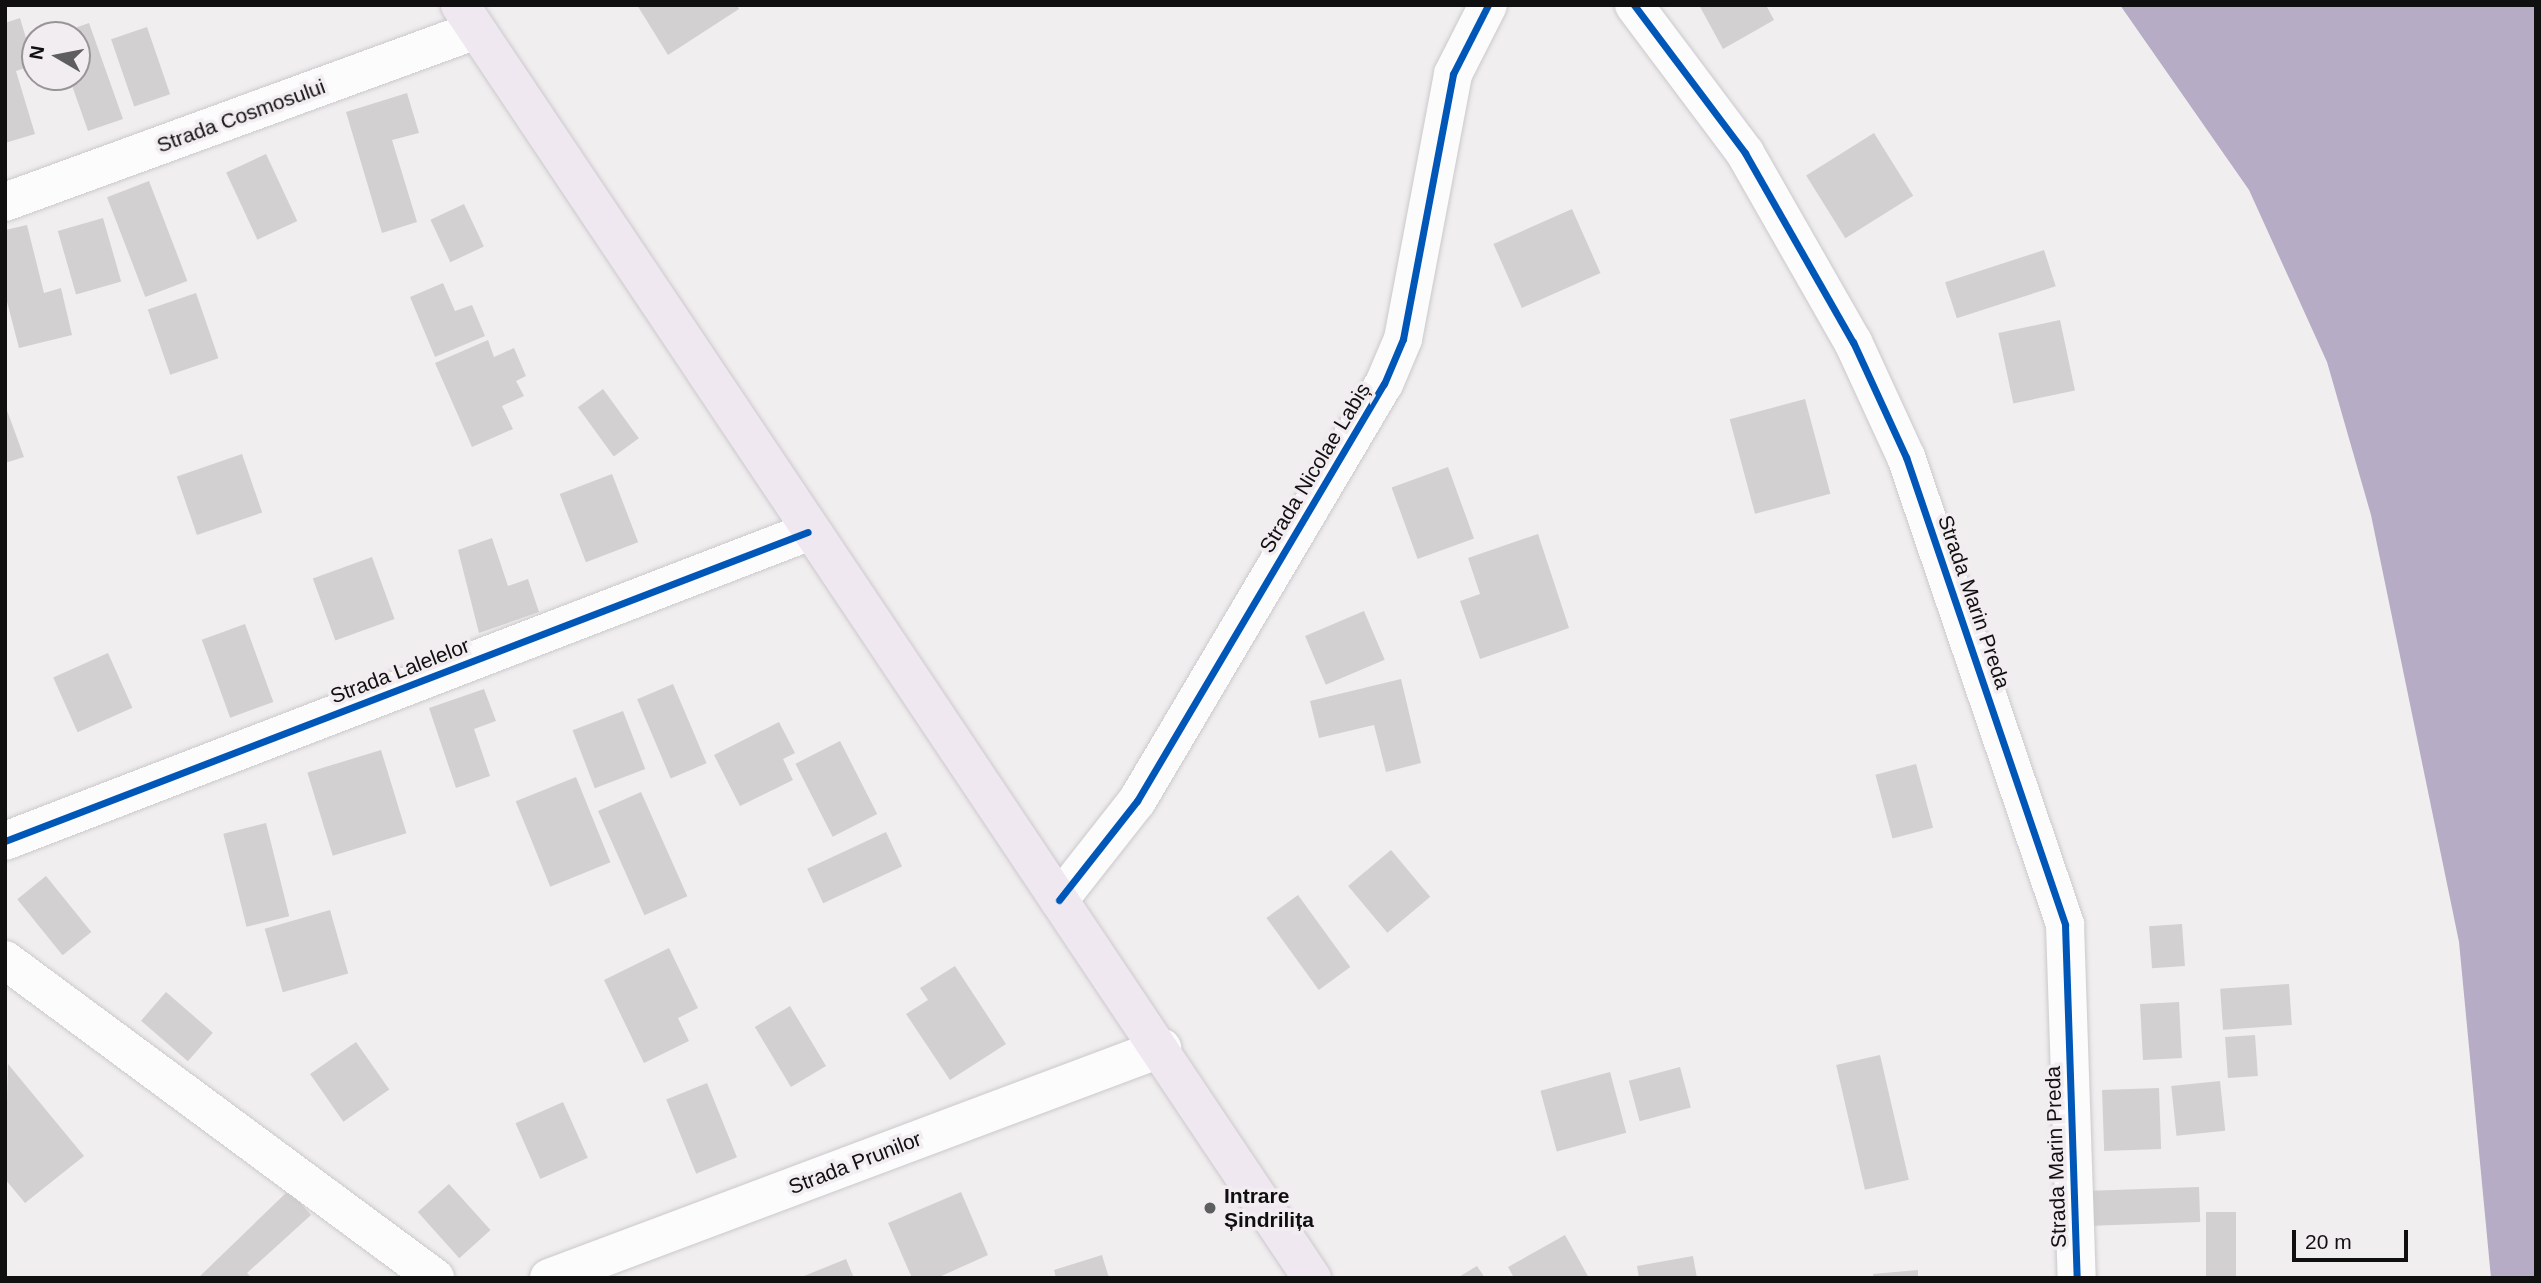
<!DOCTYPE html>
<html>
<head>
<meta charset="utf-8">
<style>
  body { margin:0 }
  #map { position:relative; width:2541px; height:1283px; overflow:hidden; background:#f1eef0; font-family:Arial,sans-serif }
  div>[style] { position:absolute }
  .water>* { inset:0; background:#b6acc6 }
  .building>* { inset:0; background:#d3d0d1; transform-origin:0 0 }
  .roads { filter:drop-shadow(0 0 2px #cbc9cb) drop-shadow(0 0 2px #cbc9cb) }
  .minor>* { height:38px; margin:-19px; padding:0 19px; transform-origin:19px; border-radius:19px; background:#fdfcfd }
  .trunk>* { height:38px; margin:-19px; padding:0 19px; transform-origin:19px; border-radius:19px; background:#f0e8f1 }
  .cycleway>* { height:7px; margin:-3.5px; padding:0 3.5px; transform-origin:3.5px; border-radius:3.5px; background:#0057b8 }
  .dots>* { width:19px; height:19px; translate:-50% -50%; box-sizing:border-box; border:4px solid #f2edf0; border-radius:50% }
  span { translate:-50% -50%; white-space:nowrap; text-align:center; line-height:1.15; -webkit-text-stroke:7px #f2edf0; paint-order:stroke }
  .street-label { font-size:21px; color:#111011 }
  .poi-label { font-size:21px; color:#111011; font-weight:700 }
  .left { translate:0 -50%; text-align:left }
  .frame { position:absolute; inset:0; border:7px solid #111011; pointer-events:none }
  .north { position:absolute; left:21px; top:21px; width:70px; height:70px; box-sizing:border-box; background:#f2edf0; border:2px solid #989597; border-radius:50%; rotate:280deg; font-size:19px; font-weight:700; line-height:28px; text-align:center; color:#111011 }
  .north::after { content:''; display:block; margin:auto; width:24px; height:32px; background:#5f5e5f; clip-path:polygon(50% 0,100% 100%,50% 72%,0 100%) }
  .scale { position:absolute; left:2292px; top:1230px; width:116px; height:32px; box-sizing:border-box; border:4px solid #111011; border-top:0; padding-left:9px; font-size:21px; line-height:24px; white-space:nowrap; color:#111011; -webkit-text-stroke:5px #f2edf0; paint-order:stroke }
</style>
</head>
<body>
<div id="map">
  <div class="water">
    <i style="clip-path:polygon(2120px 5px,2536px 5px,2536px 1278px,2491px 1278px,2459px 942px,2371px 515px,2327px 362px,2249px 190px)"></i>
  </div>
  <div class="building">
    <i style="clip-path:polygon(637px 5px,737px 5px,739px 9px,668px 55px)"></i>
    <i style="clip-path:polygon(1699px 5px,1766px 5px,1774px 20px,1723px 49px)"></i>
    <i style="clip-path:polygon(20px 18px,34px 65px,16px 71px,35px 134px,5px 143px,5px 23px)"></i>
    <i style="clip-path:polygon(89px 23px,123px 119px,88px 131px,69px 77px,77px 77px,77px 35px,55px 35px)"></i>
    <i style="left:147px;top:27px;width:71px;height:38px;rotate:71deg"></i>
    <i style="clip-path:polygon(407px 93px,419px 133px,392px 140px,417px 222px,382px 233px,346px 112px)"></i>
    <i style="left:1874px;top:133px;width:74px;height:80px;rotate:58deg"></i>
    <i style="left:266px;top:154px;width:74px;height:44px;rotate:65deg"></i>
    <i style="left:149px;top:181px;width:107px;height:45px;rotate:69deg"></i>
    <i style="left:464px;top:204px;width:47px;height:37px;rotate:65deg"></i>
    <i style="left:1572px;top:209px;width:70px;height:86px;rotate:66deg"></i>
    <i style="left:103px;top:218px;width:66px;height:47px;rotate:74deg"></i>
    <i style="clip-path:polygon(27px 225px,44px 293px,61px 288px,72px 335px,19px 348px,5px 294px,5px 230px)"></i>
    <i style="left:2044px;top:250px;width:38px;height:104px;rotate:72deg"></i>
    <i style="clip-path:polygon(443px 283px,455px 311px,472px 305px,485px 336px,435px 357px,410px 297px)"></i>
    <i style="left:196px;top:293px;width:69px;height:51px;rotate:71deg"></i>
    <i style="left:2060px;top:320px;width:72px;height:63px;rotate:78deg"></i>
    <i style="clip-path:polygon(488px 340px,494px 357px,514px 348px,526px 376px,516px 381px,524px 396px,502px 406px,513px 429px,472px 447px,435px 363px)"></i>
    <i style="left:603px;top:389px;width:61px;height:31px;rotate:54deg"></i>
    <i style="left:1805px;top:399px;width:98px;height:78px;rotate:75deg"></i>
    <i style="clip-path:polygon(5px 405px,24px 457px,5px 463px)"></i>
    <i style="left:242px;top:454px;width:62px;height:69px;rotate:71deg"></i>
    <i style="left:1448px;top:467px;width:76px;height:60px;rotate:70deg"></i>
    <i style="left:612px;top:474px;width:73px;height:56px;rotate:69deg"></i>
    <i style="clip-path:polygon(1538px 534px,1569px 628px,1480px 659px,1460px 601px,1480px 594px,1468px 558px)"></i>
    <i style="clip-path:polygon(492px 538px,508px 586px,528px 579px,539px 612px,479px 633px,458px 550px)"></i>
    <i style="left:372px;top:557px;width:66px;height:63px;rotate:70deg"></i>
    <i style="left:1364px;top:611px;width:53px;height:64px;rotate:67deg"></i>
    <i style="left:245px;top:624px;width:83px;height:46px;rotate:70deg"></i>
    <i style="left:108px;top:653px;width:60px;height:60px;rotate:66deg"></i>
    <i style="clip-path:polygon(1401px 679px,1421px 763px,1386px 772px,1374px 725px,1319px 738px,1310px 701px)"></i>
    <i style="left:673px;top:684px;width:86px;height:39px;rotate:67deg"></i>
    <i style="clip-path:polygon(484px 689px,496px 721px,474px 729px,490px 776px,456px 788px,429px 708px)"></i>
    <i style="left:623px;top:711px;width:62px;height:54px;rotate:69deg"></i>
    <i style="clip-path:polygon(779px 722px,795px 753px,783px 759px,793px 780px,740px 806px,714px 755px)"></i>
    <i style="left:840px;top:741px;width:82px;height:50px;rotate:63deg"></i>
    <i style="left:381px;top:750px;width:87px;height:77px;rotate:73deg"></i>
    <i style="left:1916px;top:764px;width:66px;height:42px;rotate:75deg"></i>
    <i style="left:576px;top:777px;width:92px;height:65px;rotate:68deg"></i>
    <i style="left:641px;top:792px;width:114px;height:47px;rotate:66deg"></i>
    <i style="left:266px;top:823px;width:96px;height:44px;rotate:76deg"></i>
    <i style="left:886px;top:832px;width:38px;height:87px;rotate:65deg"></i>
    <i style="left:1391px;top:850px;width:61px;height:56px;rotate:50deg"></i>
    <i style="left:46px;top:876px;width:72px;height:37px;rotate:51deg"></i>
    <i style="left:1298px;top:895px;width:89px;height:39px;rotate:54deg"></i>
    <i style="left:330px;top:910px;width:66px;height:68px;rotate:74deg"></i>
    <i style="left:2182px;top:924px;width:42px;height:33px;rotate:86deg"></i>
    <i style="clip-path:polygon(669px 948px,698px 1008px,678px 1018px,689px 1041px,644px 1063px,604px 980px)"></i>
    <i style="clip-path:polygon(955px 966px,1006px 1044px,950px 1080px,906px 1014px,928px 1000px,920px 988px)"></i>
    <i style="left:2289px;top:984px;width:41px;height:69px;rotate:86deg"></i>
    <i style="left:166px;top:992px;width:62px;height:38px;rotate:41deg"></i>
    <i style="left:2179px;top:1002px;width:56px;height:39px;rotate:87deg"></i>
    <i style="left:790px;top:1006px;width:70px;height:41px;rotate:59deg"></i>
    <i style="left:2255px;top:1035px;width:41px;height:30px;rotate:86deg"></i>
    <i style="left:356px;top:1042px;width:58px;height:56px;rotate:55deg"></i>
    <i style="left:1880px;top:1055px;width:128px;height:45px;rotate:77deg"></i>
    <i style="clip-path:polygon(8px 1064px,84px 1156px,25px 1203px,5px 1179px)"></i>
    <i style="left:1680px;top:1067px;width:42px;height:53px;rotate:75deg"></i>
    <i style="left:1610px;top:1072px;width:63px;height:72px;rotate:75deg"></i>
    <i style="left:2220px;top:1081px;width:50px;height:49px;rotate:84deg"></i>
    <i style="left:707px;top:1083px;width:80px;height:44px;rotate:68deg"></i>
    <i style="left:2159px;top:1088px;width:61px;height:57px;rotate:88deg"></i>
    <i style="left:563px;top:1102px;width:61px;height:52px;rotate:66deg"></i>
    <i style="left:449px;top:1184px;width:62px;height:42px;rotate:48deg"></i>
    <i style="left:2199px;top:1187px;width:35px;height:107px;rotate:88deg"></i>
    <i style="clip-path:polygon(289px 1190px,311px 1215px,247px 1273px,252px 1278px,198px 1278px)"></i>
    <i style="clip-path:polygon(961px 1192px,988px 1255px,937px 1278px,912px 1278px,888px 1223px)"></i>
    <i style="left:2206px;top:1212px;width:30px;height:64px"></i>
    <i style="clip-path:polygon(1565px 1235px,1589px 1278px,1514px 1278px,1508px 1267px)"></i>
    <i style="clip-path:polygon(1102px 1255px,1109px 1278px,1056px 1278px,1054px 1270px)"></i>
    <i style="clip-path:polygon(1693px 1256px,1697px 1278px,1639px 1278px,1637px 1266px)"></i>
    <i style="clip-path:polygon(846px 1259px,854px 1278px,799px 1278px)"></i>
    <i style="clip-path:polygon(1477px 1266px,1485px 1278px,1457px 1278px)"></i>
    <i style="clip-path:polygon(1918px 1270px,1918px 1278px,1874px 1278px,1873px 1274px)"></i>
  </div>
  <div class="roads">
    <div class="minor">
      <i style="left:1634px;top:5px;width:185px;rotate:53.1deg"></i>
      <i style="left:1745px;top:153px;width:218px;rotate:60.3deg"></i>
      <i style="left:1853px;top:342px;width:127px;rotate:65.3deg"></i>
      <i style="left:1906px;top:457px;width:494px;rotate:71.2deg"></i>
      <i style="left:2065px;top:925px;width:353px;rotate:88.1deg"></i>
      <i style="left:5px;top:202px;width:501px;rotate:-20.06deg"></i>
      <i style="left:5px;top:841px;width:860px;rotate:-21.05deg"></i>
      <i style="left:1059px;top:900px;width:126px;rotate:-51.8deg"></i>
      <i style="left:1137px;top:801px;width:485px;rotate:-59.4deg"></i>
      <i style="left:1384px;top:384px;width:49px;rotate:-67.1deg"></i>
      <i style="left:1403px;top:339px;width:270px;rotate:-79.3deg"></i>
      <i style="left:1453px;top:74px;width:77px;rotate:-63.1deg"></i>
      <i style="left:5px;top:960px;width:535px;rotate:36.48deg"></i>
      <i style="left:549px;top:1278px;width:655px;rotate:-20.57deg"></i>
    </div>
    <div class="trunk">
      <i style="left:460px;top:5px;width:1532px;rotate:56.21deg"></i>
    </div>
  </div>
  <div class="cycleway">
    <i style="left:1634px;top:5px;width:185px;rotate:53.1deg"></i>
    <i style="left:1745px;top:153px;width:218px;rotate:60.3deg"></i>
    <i style="left:1853px;top:342px;width:127px;rotate:65.3deg"></i>
    <i style="left:1906px;top:457px;width:494px;rotate:71.2deg"></i>
    <i style="left:2065px;top:925px;width:353px;rotate:88.1deg"></i>
    <i style="left:5px;top:841px;width:860px;rotate:-21.05deg"></i>
    <i style="left:1059px;top:900px;width:126px;rotate:-51.8deg"></i>
    <i style="left:1137px;top:801px;width:485px;rotate:-59.4deg"></i>
    <i style="left:1384px;top:384px;width:49px;rotate:-67.1deg"></i>
    <i style="left:1403px;top:339px;width:270px;rotate:-79.3deg"></i>
    <i style="left:1453px;top:74px;width:77px;rotate:-63.1deg"></i>
  </div>
  <div class="dots">
    <i style="left:1210px;top:1208px;background:#5f5e5f"></i>
  </div>
  <div class="street-label">
    <span style="left:241px;top:116px;rotate:-20deg">Strada Cosmosului</span>
    <span style="left:1315px;top:468px;rotate:-59deg">Strada Nicolae Labiș</span>
    <span style="left:1974px;top:602px;rotate:71deg">Strada Marin Preda</span>
    <span style="left:400px;top:671px;rotate:-21deg">Strada Lalelelor</span>
    <span style="left:2056px;top:1157px;rotate:-92deg">Strada Marin Preda</span>
    <span style="left:855px;top:1163px;rotate:-21deg">Strada Prunilor</span>
  </div>
  <div class="poi-label">
    <span class="left" style="left:1224px;top:1208px">Intrare<br>Șindrilița</span>
  </div>
  <div class="frame"></div>
  <div class="north">N</div>
  <div class="scale">20 m</div>
</div>
</body>
</html>
